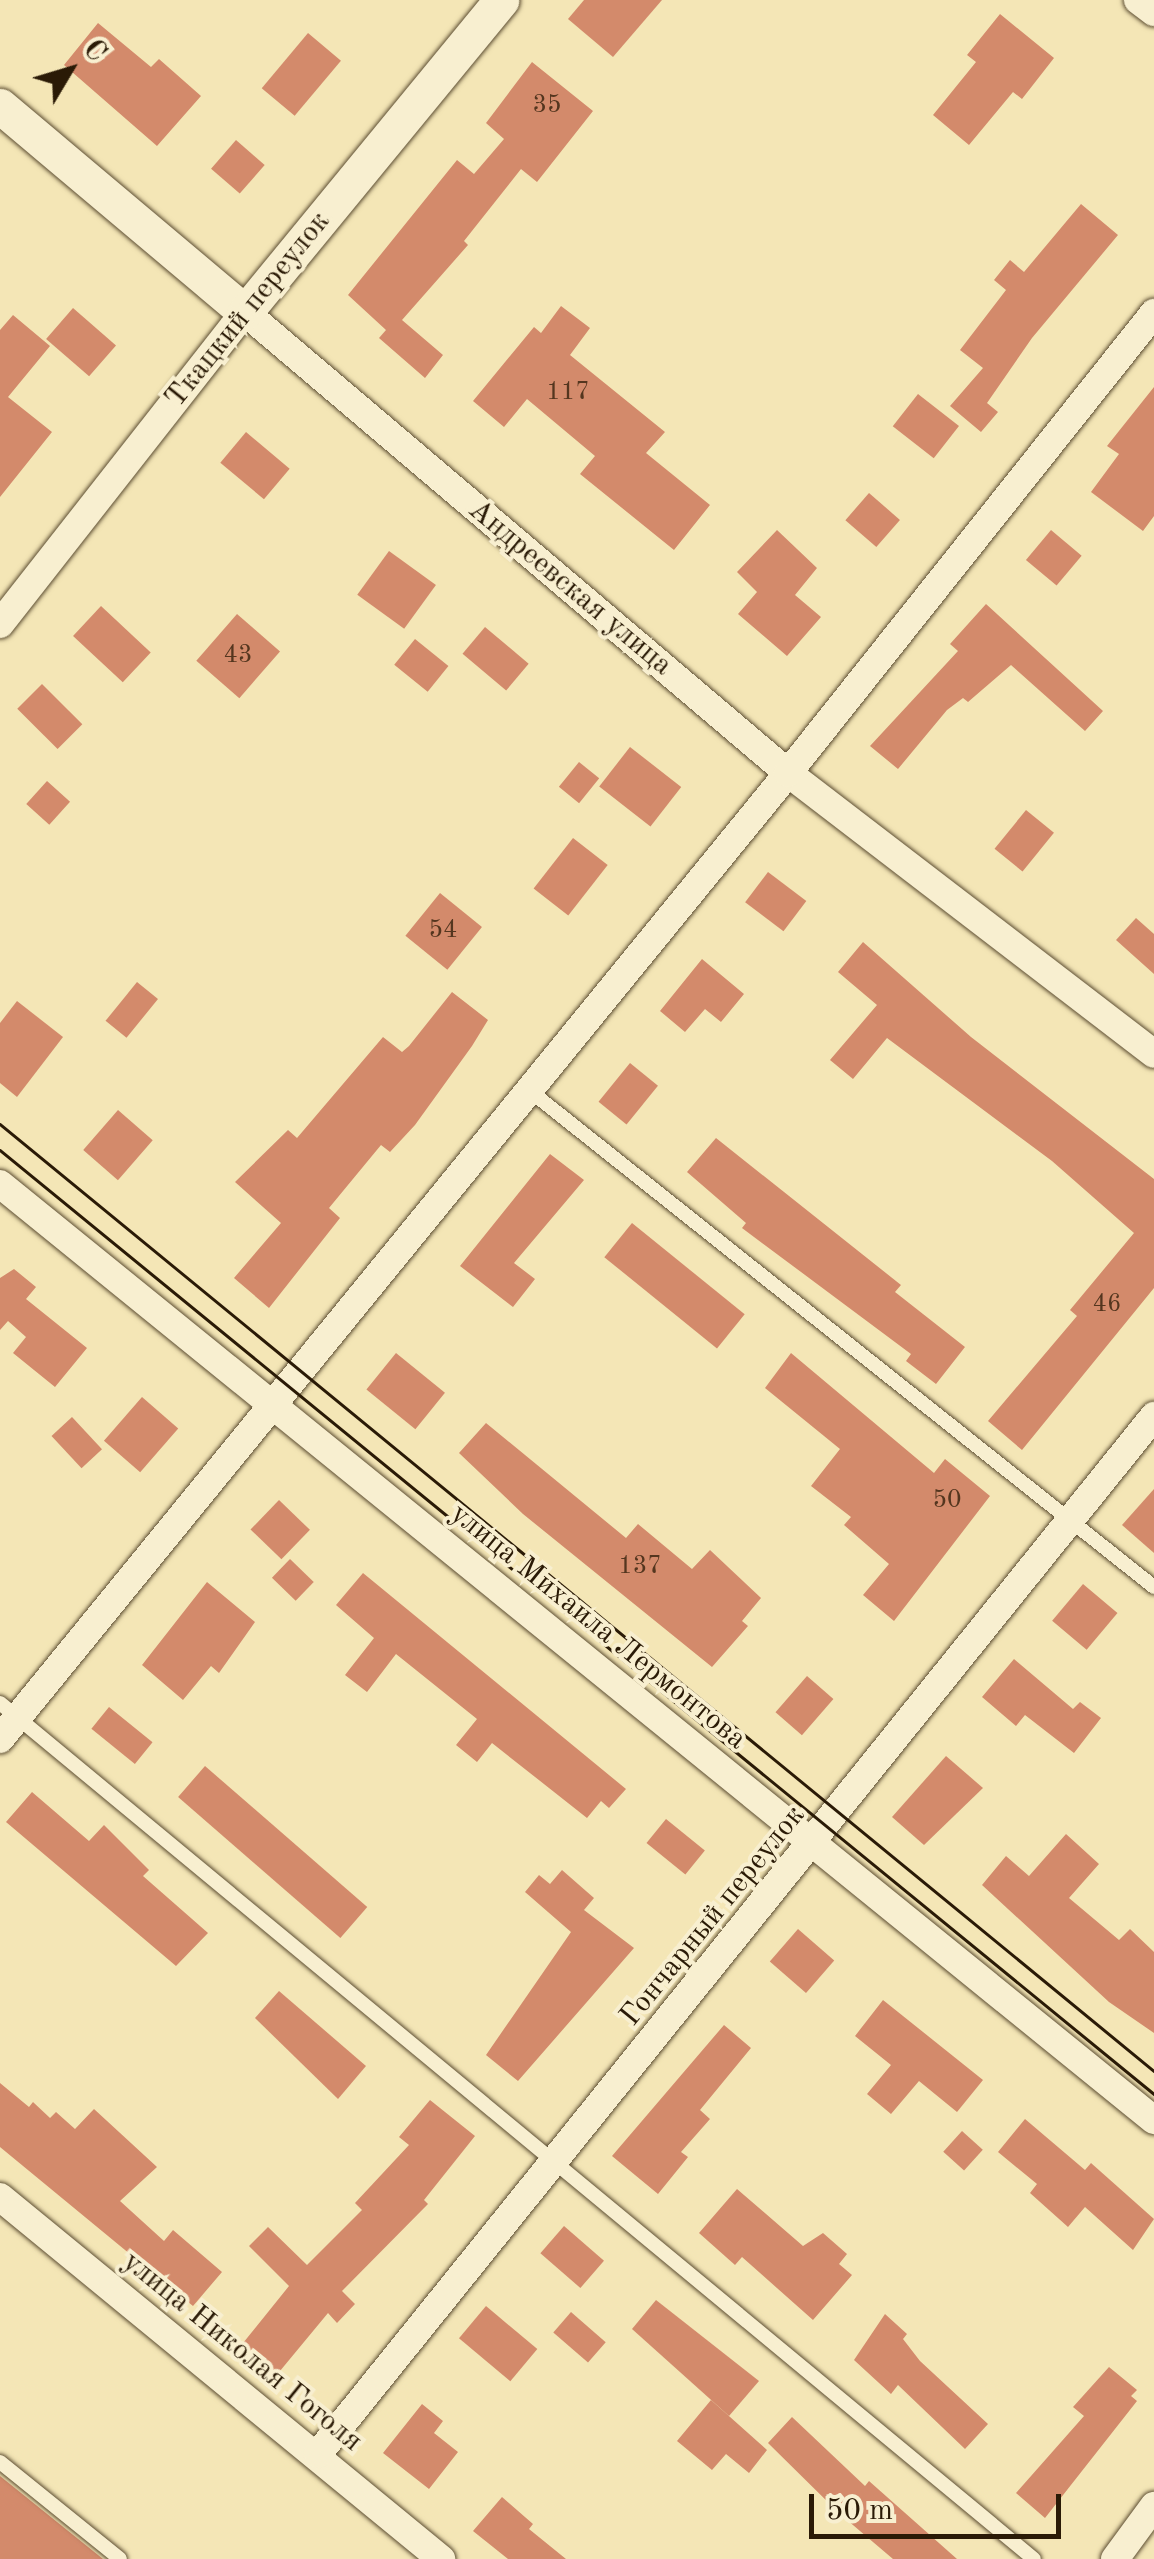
<!DOCTYPE html>
<html>
<head>
<meta charset="utf-8">
<style>
  body { margin:0 }
  #map { position:relative; width:1154px; height:2559px; overflow:hidden; background:#f4e6b6; font-family:"Old Standard TT",serif }
  div>[style] { position:absolute }
  .building>* { inset:0; background:#d38a6b; transform-origin:0 0 }
  .roads { filter:drop-shadow(0 0 2px #5c4d32) drop-shadow(0 0 2px #5c4d32) }
  .service>* { height:14px; margin:-7px; padding:0 7px; transform-origin:7px; border-radius:7px; background:#f8efd0 }
  .minor>* { height:28px; margin:-14px; padding:0 14px; transform-origin:14px; border-radius:14px; background:#f8efd0 }
  .tertiary>* { height:35px; margin:-17.5px; padding:0 17.5px; transform-origin:17.5px; border-radius:17.5px; background:#f8efd0 }
  .tram>* { height:2.5px; margin:-1.25px; padding:0 1.25px; transform-origin:1.25px; border-radius:1.25px; background:#2a1a06 }
  span { translate:-50% -50%; white-space:nowrap; text-align:center; line-height:1.15; -webkit-text-stroke:8px #f8efd0; paint-order:stroke }
  .number-label { font-size:25px; color:#54361f }
  .number-label span { -webkit-text-stroke-width:0 }
  .street-label { font-size:30px; color:#2a1a06 }
  .north { position:absolute; left:20px; top:20px; width:100px; height:100px; -webkit-text-stroke:8px #f8efd0; paint-order:stroke; rotate:52deg; font-size:28px; font-weight:700; line-height:40px; text-align:center; color:#2a1a06 }
  .north::after { content:''; display:block; margin:auto; width:35px; height:45px; background:#2a1a06; clip-path:polygon(50% 0,100% 100%,50% 72%,0 100%) }
  .scale { position:absolute; left:809px; top:2494px; width:252px; height:45px; box-sizing:border-box; border:5px solid #2a1a06; border-top:0; padding-left:12px; font-size:30px; line-height:35px; white-space:nowrap; color:#2a1a06; -webkit-text-stroke:8px #f8efd0; paint-order:stroke }
</style>
</head>
<body>
<div id="map">
  <div class="building">
    <div style="clip-path:polygon(584px 0,662px 0,613px 57px,568px 19px)"></div>
    <div style="clip-path:polygon(1000px 14px,1054px 58px,1022px 99px,1013px 92px,969px 145px,933px 115px,976px 62px,967px 55px)"></div>
    <div style="clip-path:polygon(98px 23px,151px 67px,159px 59px,201px 96px,157px 146px,64px 65px)"></div>
    <div style="left:308px;top:33px;width:43px;height:72px;rotate:40deg"></div>
    <div style="clip-path:polygon(532px 62px,593px 111px,537px 182px,521px 169px,464px 241px,468px 245px,402px 320px,443px 355px,425px 378px,379px 338px,386px 330px,348px 295px,457px 160px,474px 174px,504px 139px,486px 123px)"></div>
    <div style="left:236px;top:140px;width:38px;height:38px;rotate:41deg"></div>
    <div style="clip-path:polygon(1081px 204px,1118px 235px,1032px 338px,987px 403px,998px 412px,981px 432px,950px 406px,983px 368px,960px 350px,1006px 290px,994px 280px,1010px 260px,1024px 272px)"></div>
    <div style="clip-path:polygon(561px 306px,590px 328px,570px 355px,665px 432px,646px 453px,710px 505px,674px 550px,580px 474px,595px 456px,527px 399px,504px 427px,473px 401px,534px 327px,541px 333px)"></div>
    <div style="left:73px;top:308px;width:57px;height:41px;rotate:41deg"></div>
    <div style="clip-path:polygon(13px 315px,50px 346px,8px 397px,52px 432px,0 497px,0 330px)"></div>
    <div style="clip-path:polygon(1154px 387px,1154px 516px,1143px 531px,1091px 492px,1119px 454px,1107px 446px)"></div>
    <div style="left:918px;top:394px;width:52px;height:41px;rotate:38deg"></div>
    <div style="left:246px;top:432px;width:57px;height:40px;rotate:40deg"></div>
    <div style="left:869px;top:493px;width:41px;height:36px;rotate:41deg"></div>
    <div style="clip-path:polygon(777px 530px,817px 568px,795px 595px,821px 617px,787px 656px,738px 614px,757px 592px,737px 572px)"></div>
    <div style="left:1051px;top:530px;width:40px;height:39px;rotate:40deg"></div>
    <div style="left:389px;top:551px;width:58px;height:54px;rotate:36deg"></div>
    <div style="clip-path:polygon(986px 604px,1103px 711px,1085px 731px,1011px 665px,968px 702px,963px 698px,947px 710px,898px 769px,870px 746px,958px 651px,950px 644px)"></div>
    <div style="left:101px;top:606px;width:68px;height:41px;rotate:43deg"></div>
    <div style="left:237px;top:614px;width:57px;height:62px;rotate:41deg"></div>
    <div style="left:485px;top:627px;width:57px;height:35px;rotate:40deg"></div>
    <div style="left:415px;top:639px;width:43px;height:33px;rotate:39deg"></div>
    <div style="left:42px;top:684px;width:57px;height:35px;rotate:45deg"></div>
    <div style="left:630px;top:747px;width:65px;height:50px;rotate:38deg"></div>
    <div style="left:579px;top:762px;width:26px;height:32px;rotate:39deg"></div>
    <div style="left:47px;top:781px;width:31px;height:31px;rotate:42deg"></div>
    <div style="left:1026px;top:810px;width:36px;height:50px;rotate:39deg"></div>
    <div style="left:573px;top:838px;width:44px;height:64px;rotate:38deg"></div>
    <div style="left:768px;top:872px;width:48px;height:38px;rotate:37deg"></div>
    <div style="left:440px;top:893px;width:54px;height:55px;rotate:39deg"></div>
    <div style="clip-path:polygon(1136px 918px,1154px 934px,1154px 974px,1116px 940px)"></div>
    <div style="clip-path:polygon(863px 942px,971px 1037px,1154px 1179px,1154px 1288px,1022px 1450px,988px 1421px,1077px 1316px,1070px 1310px,1134px 1233px,1052px 1161px,887px 1038px,853px 1079px,830px 1060px,877px 1005px,838px 972px)"></div>
    <div style="clip-path:polygon(702px 959px,744px 994px,721px 1022px,705px 1009px,685px 1032px,660px 1011px)"></div>
    <div style="left:137px;top:982px;width:27px;height:50px;rotate:39deg"></div>
    <div style="clip-path:polygon(452px 992px,488px 1020px,472px 1046px,415px 1125px,390px 1152px,381px 1145px,329px 1208px,340px 1218px,269px 1308px,234px 1278px,281px 1223px,235px 1182px,288px 1130px,297px 1138px,383px 1037px,402px 1052px,409px 1046px)"></div>
    <div style="clip-path:polygon(17px 1001px,63px 1037px,17px 1097px,0 1083px,0 1023px)"></div>
    <div style="left:630px;top:1063px;width:36px;height:50px;rotate:39deg"></div>
    <div style="left:118px;top:1110px;width:46px;height:53px;rotate:41deg"></div>
    <div style="clip-path:polygon(716px 1138px,901px 1285px,895px 1292px,965px 1347px,936px 1384px,906px 1361px,911px 1354px,742px 1228px,746px 1223px,687px 1172px)"></div>
    <div style="clip-path:polygon(550px 1154px,584px 1180px,514px 1263px,535px 1279px,513px 1307px,460px 1266px)"></div>
    <div style="left:632px;top:1223px;width:145px;height:44px;rotate:39deg"></div>
    <div style="clip-path:polygon(14px 1269px,36px 1287px,26px 1299px,87px 1348px,55px 1387px,13px 1353px,26px 1337px,8px 1321px,0 1330px,0 1278px)"></div>
    <div style="left:396px;top:1353px;width:63px;height:47px;rotate:39deg"></div>
    <div style="clip-path:polygon(791px 1353px,934px 1473px,945px 1459px,990px 1496px,894px 1621px,863px 1595px,889px 1564px,844px 1525px,851px 1517px,811px 1486px,840px 1449px,765px 1388px)"></div>
    <div style="left:142px;top:1397px;width:48px;height:58px;rotate:41deg"></div>
    <div style="left:72px;top:1417px;width:44px;height:28px;rotate:47deg"></div>
    <div style="clip-path:polygon(486px 1423px,626px 1538px,638px 1524px,692px 1569px,710px 1550px,761px 1598px,742px 1621px,748px 1626px,712px 1667px,523px 1514px,459px 1453px)"></div>
    <div style="clip-path:polygon(1154px 1489px,1154px 1553px,1122px 1525px)"></div>
    <div style="left:279px;top:1500px;width:43px;height:41px;rotate:44deg"></div>
    <div style="left:290px;top:1559px;width:33px;height:26px;rotate:44deg"></div>
    <div style="clip-path:polygon(363px 1573px,626px 1789px,609px 1808px,601px 1801px,587px 1818px,492px 1743px,477px 1762px,456px 1745px,477px 1719px,396px 1654px,367px 1692px,345px 1675px,374px 1638px,336px 1605px)"></div>
    <div style="clip-path:polygon(207px 1582px,255px 1622px,219px 1673px,211px 1666px,183px 1700px,142px 1665px)"></div>
    <div style="left:1083px;top:1584px;width:45px;height:48px;rotate:40deg"></div>
    <div style="clip-path:polygon(1014px 1659px,1073px 1709px,1080px 1702px,1101px 1718px,1074px 1753px,1025px 1715px,1016px 1726px,982px 1697px)"></div>
    <div style="left:807px;top:1676px;width:35px;height:48px;rotate:41deg"></div>
    <div style="left:109px;top:1707px;width:56px;height:28px;rotate:39deg"></div>
    <div style="clip-path:polygon(946px 1756px,983px 1788px,924px 1845px,892px 1817px)"></div>
    <div style="left:205px;top:1766px;width:215px;height:41px;rotate:41deg"></div>
    <div style="clip-path:polygon(32px 1792px,89px 1841px,104px 1825px,149px 1870px,143px 1876px,208px 1933px,176px 1966px,6px 1822px)"></div>
    <div style="left:666px;top:1819px;width:50px;height:31px;rotate:39deg"></div>
    <div style="clip-path:polygon(1066px 1834px,1099px 1864px,1069px 1898px,1119px 1940px,1130px 1929px,1154px 1952px,1154px 2033px,1109px 2002px,982px 1885px,1006px 1856px,1029px 1876px)"></div>
    <div style="clip-path:polygon(562px 1870px,594px 1898px,584px 1910px,634px 1948px,518px 2081px,486px 2055px,571px 1932px,525px 1892px,539px 1875px,550px 1884px)"></div>
    <div style="left:798px;top:1929px;width:48px;height:43px;rotate:41deg"></div>
    <div style="clip-path:polygon(279px 1991px,366px 2066px,338px 2099px,255px 2018px)"></div>
    <div style="clip-path:polygon(883px 2000px,983px 2080px,957px 2112px,919px 2081px,891px 2114px,867px 2094px,891px 2065px,855px 2036px)"></div>
    <div style="clip-path:polygon(724px 2025px,751px 2048px,700px 2110px,710px 2119px,681px 2152px,688px 2157px,658px 2194px,612px 2156px)"></div>
    <div style="clip-path:polygon(0 2083px,29px 2107px,33px 2102px,50px 2118px,56px 2112px,75px 2129px,94px 2109px,157px 2167px,120px 2201px,164px 2241px,173px 2230px,222px 2272px,193px 2306px,0 2147px)"></div>
    <div style="clip-path:polygon(430px 2100px,475px 2136px,424px 2200px,428px 2204px,342px 2291px,355px 2304px,337px 2323px,328px 2313px,275px 2377px,239px 2348px,289px 2286px,249px 2246px,268px 2227px,307px 2265px,362px 2210px,355px 2203px,409px 2145px,399px 2137px)"></div>
    <div style="clip-path:polygon(1025px 2119px,1085px 2170px,1091px 2163px,1154px 2219px,1133px 2250px,1085px 2207px,1068px 2227px,1030px 2193px,1037px 2184px,998px 2152px)"></div>
    <div style="left:962px;top:2131px;width:28px;height:28px;rotate:42deg"></div>
    <div style="clip-path:polygon(737px 2189px,803px 2246px,823px 2233px,847px 2254px,839px 2264px,852px 2275px,813px 2320px,742px 2257px,735px 2265px,699px 2233px)"></div>
    <div style="left:564px;top:2226px;width:53px;height:36px;rotate:41deg"></div>
    <div style="clip-path:polygon(656px 2300px,759px 2381px,729px 2416px,632px 2329px)"></div>
    <div style="left:486px;top:2306px;width:67px;height:42px;rotate:40deg"></div>
    <div style="left:571px;top:2312px;width:46px;height:27px;rotate:41deg"></div>
    <div style="clip-path:polygon(885px 2314px,907px 2334px,903px 2339px,920px 2361px,988px 2424px,965px 2449px,898px 2385px,891px 2394px,854px 2360px)"></div>
    <div style="clip-path:polygon(1109px 2367px,1137px 2390px,1131px 2396px,1137px 2401px,1045px 2518px,1016px 2493px,1084px 2416px,1073px 2407px)"></div>
    <div style="clip-path:polygon(711px 2400px,767px 2450px,749px 2473px,726px 2454px,712px 2470px,677px 2441px)"></div>
    <div style="clip-path:polygon(422px 2404px,443px 2421px,434px 2433px,458px 2452px,429px 2489px,383px 2453px)"></div>
    <div style="clip-path:polygon(792px 2417px,865px 2486px,869px 2481px,957px 2559px,893px 2559px,840px 2514px,768px 2443px)"></div>
    <div style="clip-path:polygon(0 2476px,103px 2559px,0 2559px)"></div>
    <div style="clip-path:polygon(502px 2497px,533px 2524px,529px 2529px,566px 2559px,508px 2559px,473px 2531px)"></div>
  </div>
  <div class="roads">
    <div class="service">
      <div style="left:530px;top:1091px;width:797px;rotate:38.48deg"></div>
      <div style="left:0;top:1703px;width:1342px;rotate:39.62deg"></div>
      <div style="left:0;top:2462px;width:154px;rotate:38.9deg"></div>
    </div>
    <div class="minor">
      <div style="left:1138px;top:0;width:20px;rotate:37deg"></div>
      <div style="left:0;top:624px;width:397px;rotate:-51.9deg"></div>
      <div style="left:245px;top:312px;width:712px;rotate:40.33deg"></div>
      <div style="left:788px;top:773px;width:461px;rotate:37.5deg"></div>
      <div style="left:0;top:1184px;width:1486px;rotate:39.05deg"></div>
      <div style="left:0;top:1739px;width:1247px;rotate:-50.79deg"></div>
      <div style="left:788px;top:773px;width:588px;rotate:-51.49deg"></div>
      <div style="left:0;top:2197px;width:571px;rotate:39.38deg"></div>
      <div style="left:318px;top:2454px;width:1333px;rotate:-51.15deg"></div>
      <div style="left:1115px;top:2559px;width:66px;rotate:-53.7deg"></div>
    </div>
    <div class="tertiary">
      <div style="left:0;top:106px;width:320px;rotate:40.1deg"></div>
      <div style="left:245px;top:312px;width:404px;rotate:-50.6deg"></div>
    </div>
  </div>
  <div class="tram">
    <div style="left:0;top:1124px;width:1493px;rotate:39.37deg"></div>
    <div style="left:0;top:1150px;width:1491px;rotate:39.28deg"></div>
  </div>
  <div class="number-label">
    <span style="left:547px;top:106px">35</span>
    <span style="left:568px;top:393px">117</span>
    <span style="left:238px;top:656px">43</span>
    <span style="left:443px;top:931px">54</span>
    <span style="left:1107px;top:1305px">46</span>
    <span style="left:947px;top:1501px">50</span>
    <span style="left:640px;top:1567px">137</span>
  </div>
  <div class="street-label">
    <span style="left:248px;top:310px;rotate:-51deg">Ткацкий переулок</span>
    <span style="left:570px;top:588px;rotate:40deg">Андреевская улица</span>
    <span style="left:598px;top:1627px;rotate:39deg">улица Михаила Лермонтова</span>
    <span style="left:713px;top:1916px;rotate:-51deg">Гончарный переулок</span>
    <span style="left:242px;top:2352px;rotate:39deg">улица Николая Гоголя</span>
  </div>
  <div class="north">С</div>
  <div class="scale">50 m</div>
</div>
</body>
</html>
